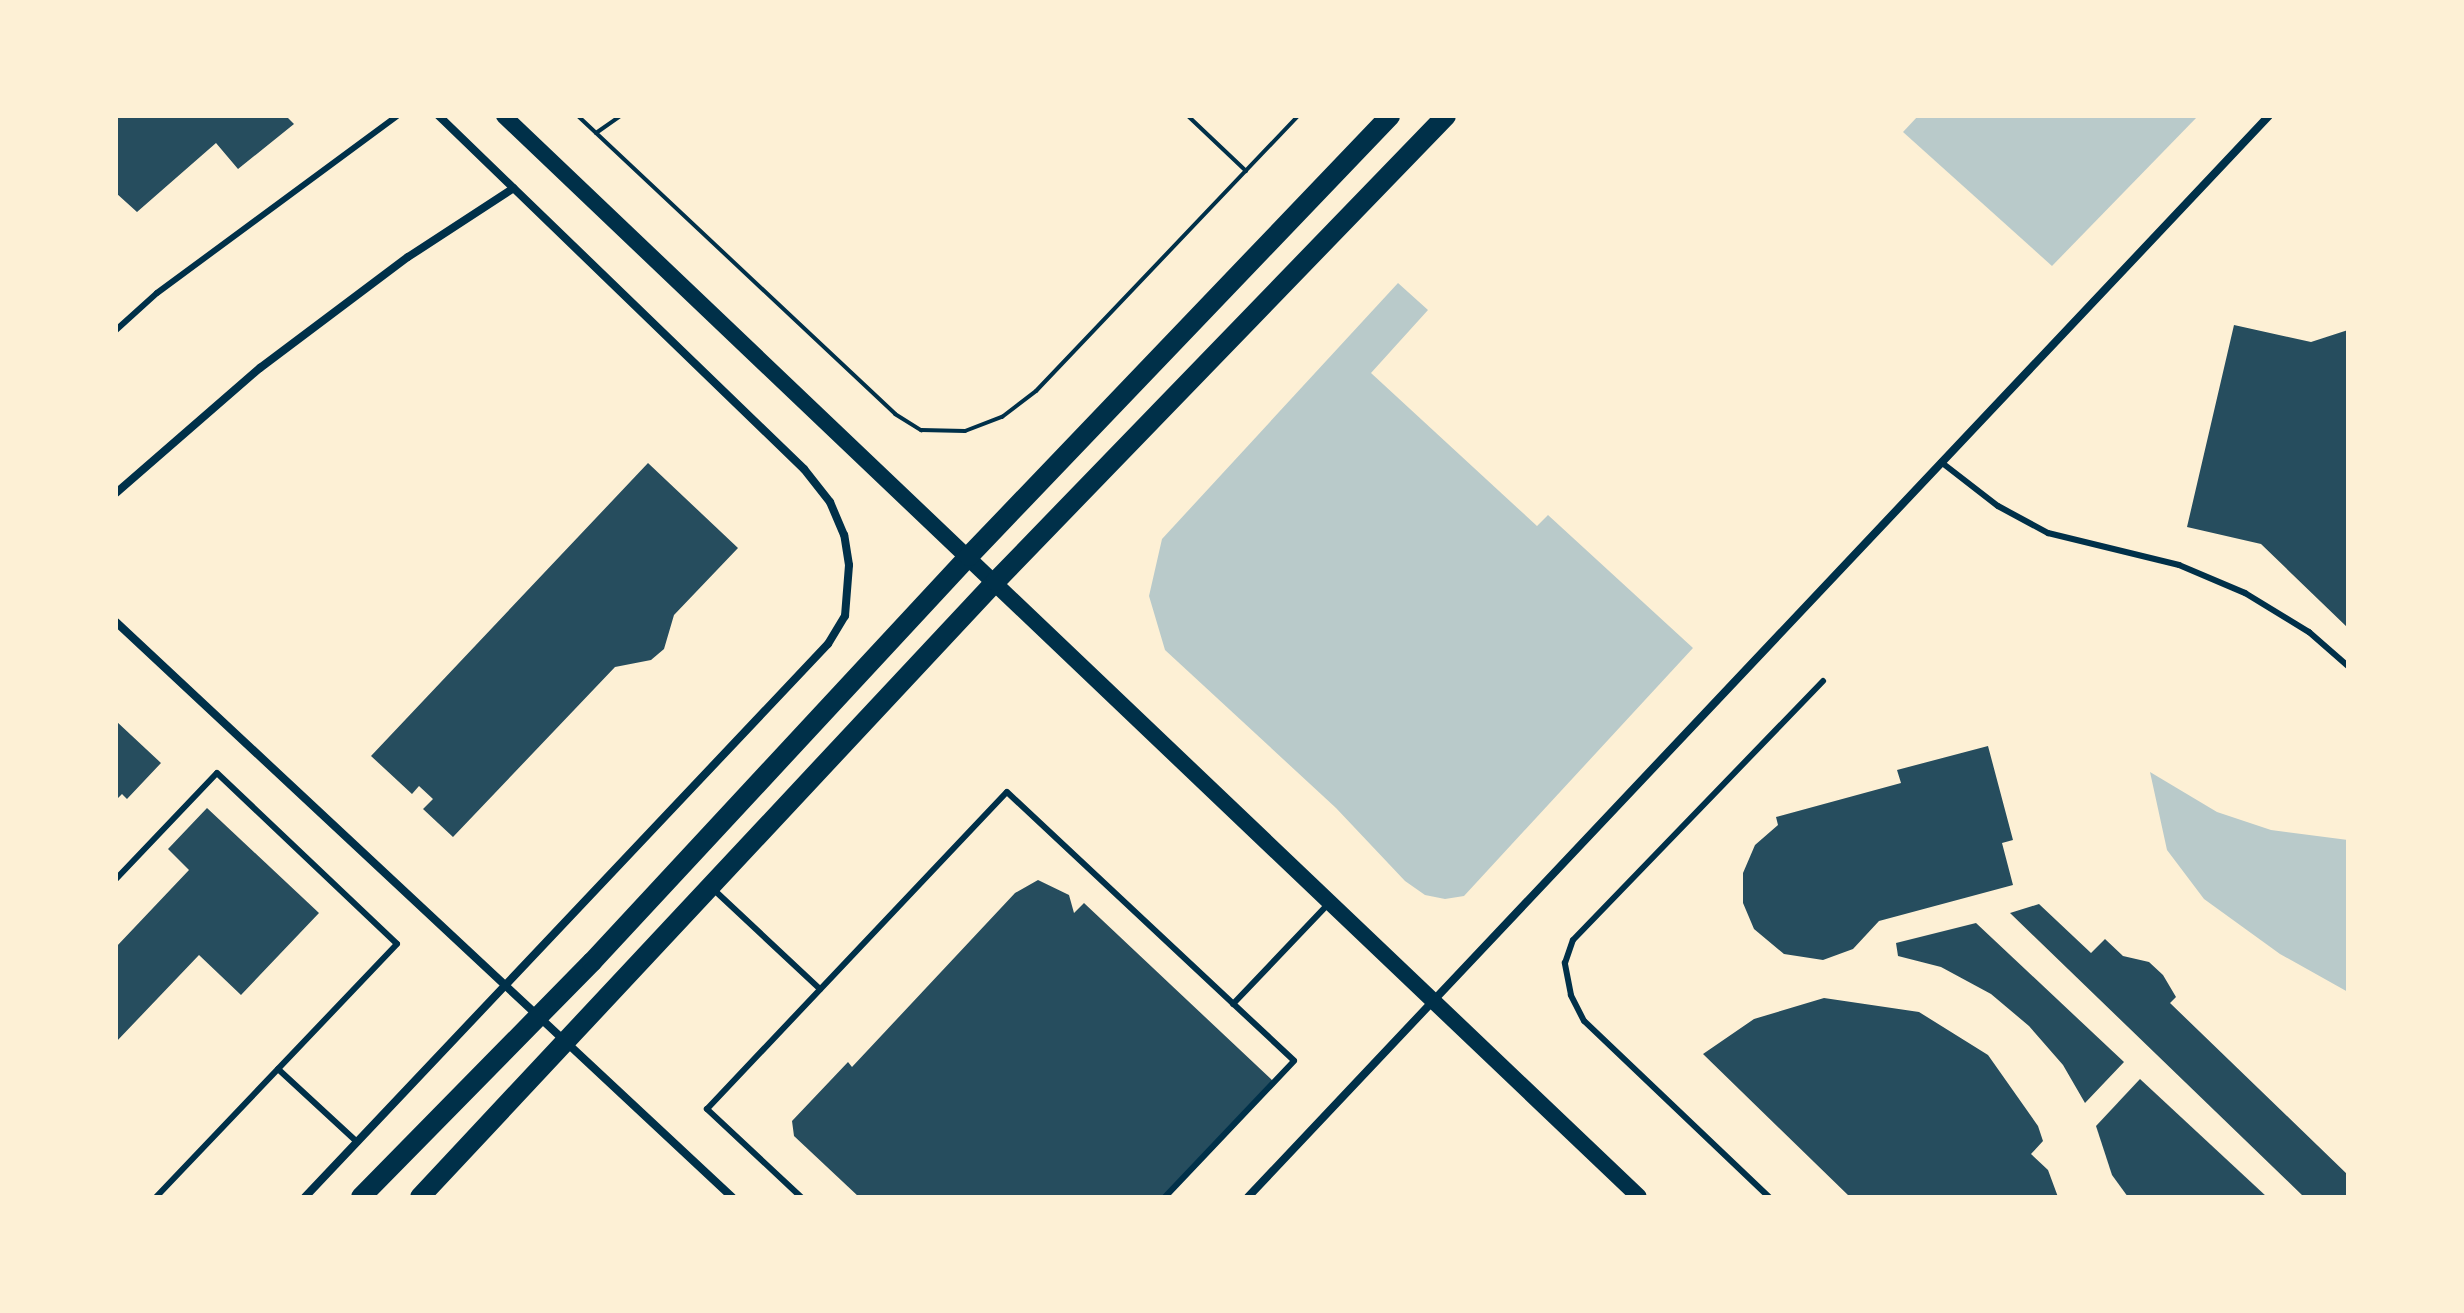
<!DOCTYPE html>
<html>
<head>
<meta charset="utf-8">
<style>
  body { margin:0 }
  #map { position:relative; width:2464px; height:1313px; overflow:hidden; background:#fdf0d5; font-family:"Asap Condensed",sans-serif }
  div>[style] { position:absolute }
  .green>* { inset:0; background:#b9caca }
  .building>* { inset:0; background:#264d5e }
  .path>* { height:4px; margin:-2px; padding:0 2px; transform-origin:2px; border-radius:2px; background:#003049 }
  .service>* { height:6px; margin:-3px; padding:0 3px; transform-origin:3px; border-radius:3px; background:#003049 }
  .minor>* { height:8px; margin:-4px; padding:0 4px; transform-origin:4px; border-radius:4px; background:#003049 }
  .secondary>* { height:16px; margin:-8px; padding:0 8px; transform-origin:8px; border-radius:8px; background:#003049 }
  .primary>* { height:20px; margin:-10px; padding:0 10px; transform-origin:10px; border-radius:10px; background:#003049 }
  span { translate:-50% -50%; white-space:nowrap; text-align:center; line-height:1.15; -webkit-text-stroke:6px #fdf0d5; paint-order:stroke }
  .frame { position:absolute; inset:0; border:118px solid #fdf0d5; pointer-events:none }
</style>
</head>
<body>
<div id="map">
  <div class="green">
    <div style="clip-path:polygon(1918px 116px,2198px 116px,2052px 266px,1903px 132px)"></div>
    <div style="clip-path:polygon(1398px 283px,1428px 310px,1371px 373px,1537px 526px,1548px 515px,1693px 648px,1464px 896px,1445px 899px,1425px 895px,1405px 881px,1336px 808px,1165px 650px,1149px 596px,1162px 539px)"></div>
    <div style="clip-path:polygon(2150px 772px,2217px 812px,2271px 830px,2348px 840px,2348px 992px,2280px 954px,2204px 899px,2167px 850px)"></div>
  </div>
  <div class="building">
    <div style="clip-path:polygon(116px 116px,286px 116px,294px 124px,238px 169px,216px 143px,137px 212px,116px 193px)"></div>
    <div style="clip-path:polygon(2234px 325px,2311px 342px,2348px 330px,2348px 628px,2261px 544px,2187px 527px)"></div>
    <div style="clip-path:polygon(648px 463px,738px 548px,674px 615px,664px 649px,651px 660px,615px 667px,453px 837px,423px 809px,433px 799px,419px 786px,412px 794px,371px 756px)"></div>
    <div style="clip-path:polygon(116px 721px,161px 763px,127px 799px,122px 794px,116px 800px)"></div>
    <div style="clip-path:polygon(1988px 746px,2013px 840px,2002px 843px,2013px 885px,1879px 921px,1853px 949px,1823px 960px,1784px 954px,1754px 929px,1743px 903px,1743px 873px,1755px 845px,1778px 825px,1776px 817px,1901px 783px,1897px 770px)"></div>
    <div style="clip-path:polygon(207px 808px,319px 913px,241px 995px,199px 955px,116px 1042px,116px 947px,189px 870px,168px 849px)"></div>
    <div style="clip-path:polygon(1038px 880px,1069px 895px,1074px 913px,1084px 903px,1273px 1081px,1163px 1197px,859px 1197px,794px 1136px,792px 1121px,848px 1062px,852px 1067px,1015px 893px)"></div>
    <div style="clip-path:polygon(2039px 904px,2091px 953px,2105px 939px,2123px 956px,2149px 962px,2163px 975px,2176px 997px,2170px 1003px,2348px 1175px,2348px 1197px,2304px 1197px,2010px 913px)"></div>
    <div style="clip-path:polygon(1976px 923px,2124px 1062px,2085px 1103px,2063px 1065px,2029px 1026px,1991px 994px,1941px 967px,1898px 956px,1896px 943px)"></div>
    <div style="clip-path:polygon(1824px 998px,1919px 1012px,1988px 1055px,2038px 1126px,2043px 1141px,2031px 1154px,2048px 1170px,2058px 1197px,1850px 1197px,1703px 1054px,1754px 1019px)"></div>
    <div style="clip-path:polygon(2140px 1079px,2267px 1197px,2128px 1197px,2112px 1175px,2096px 1126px)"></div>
  </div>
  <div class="path">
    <div style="left:578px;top:116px;width:435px;rotate:43.2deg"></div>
    <div style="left:895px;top:414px;width:31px;rotate:32deg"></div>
    <div style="left:921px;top:430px;width:44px;rotate:1.3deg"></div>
    <div style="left:965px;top:431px;width:40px;rotate:-21deg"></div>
    <div style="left:1002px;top:417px;width:43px;rotate:-37.4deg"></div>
    <div style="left:1036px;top:391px;width:380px;rotate:-46.4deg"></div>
    <div style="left:1188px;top:116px;width:80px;rotate:43.5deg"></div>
    <div style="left:596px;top:133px;width:29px;rotate:-35deg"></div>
  </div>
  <div class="service">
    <div style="left:116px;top:330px;width:55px;rotate:-42.1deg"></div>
    <div style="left:157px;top:293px;width:298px;rotate:-36.4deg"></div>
    <div style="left:1941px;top:462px;width:72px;rotate:37.7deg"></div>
    <div style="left:1998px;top:506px;width:57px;rotate:28.4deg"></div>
    <div style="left:2048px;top:533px;width:135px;rotate:13.7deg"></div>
    <div style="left:2179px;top:565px;width:72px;rotate:23deg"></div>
    <div style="left:2245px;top:593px;width:75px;rotate:31.4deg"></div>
    <div style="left:2309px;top:632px;width:52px;rotate:41.1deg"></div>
    <div style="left:116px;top:879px;width:146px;rotate:-46.4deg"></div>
    <div style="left:217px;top:773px;width:248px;rotate:43.5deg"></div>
    <div style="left:397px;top:944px;width:349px;rotate:133.6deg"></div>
    <div style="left:712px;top:888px;width:148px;rotate:43.1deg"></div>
    <div style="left:1233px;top:1004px;width:141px;rotate:-46.4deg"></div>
    <div style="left:278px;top:1069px;width:108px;rotate:42.7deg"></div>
    <div style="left:801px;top:1197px;width:129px;rotate:-136.9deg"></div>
    <div style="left:707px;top:1109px;width:436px;rotate:-46.6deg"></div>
    <div style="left:1007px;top:792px;width:393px;rotate:43.1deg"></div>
    <div style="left:1294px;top:1061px;width:187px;rotate:133.5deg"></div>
    <div style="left:1769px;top:1197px;width:255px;rotate:-136.4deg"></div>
    <div style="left:1584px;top:1021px;width:29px;rotate:-117deg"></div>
    <div style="left:1571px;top:995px;width:33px;rotate:-101deg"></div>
    <div style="left:1565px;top:963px;width:24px;rotate:-71deg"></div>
    <div style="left:1573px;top:940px;width:360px;rotate:-46deg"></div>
  </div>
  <div class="minor">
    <div style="left:116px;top:493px;width:191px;rotate:-41deg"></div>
    <div style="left:260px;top:368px;width:185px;rotate:-36.9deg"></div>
    <div style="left:408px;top:257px;width:126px;rotate:-33.1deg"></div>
    <div style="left:116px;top:622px;width:843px;rotate:43.03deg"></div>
    <div style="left:305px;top:1197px;width:761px;rotate:-46.6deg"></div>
    <div style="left:828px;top:644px;width:33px;rotate:-59deg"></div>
    <div style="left:845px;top:616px;width:51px;rotate:-85.5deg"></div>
    <div style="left:849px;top:565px;width:30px;rotate:-99deg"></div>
    <div style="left:844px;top:535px;width:36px;rotate:-113deg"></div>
    <div style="left:830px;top:502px;width:42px;rotate:-128.2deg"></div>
    <div style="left:804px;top:469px;width:508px;rotate:-135.96deg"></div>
    <div style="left:1248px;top:1197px;width:1487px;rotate:-46.64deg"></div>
  </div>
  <div class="secondary">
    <div style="left:504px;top:116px;width:1567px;rotate:43.6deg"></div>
  </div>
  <div class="primary">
    <div style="left:361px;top:1197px;width:330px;rotate:-45.5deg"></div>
    <div style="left:592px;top:962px;width:554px;rotate:-47.12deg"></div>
    <div style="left:969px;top:556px;width:609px;rotate:-46.26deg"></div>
    <div style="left:420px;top:1197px;width:843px;rotate:-46.92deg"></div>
    <div style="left:996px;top:581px;width:647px;rotate:-45.94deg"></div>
  </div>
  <div class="frame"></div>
</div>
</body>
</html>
